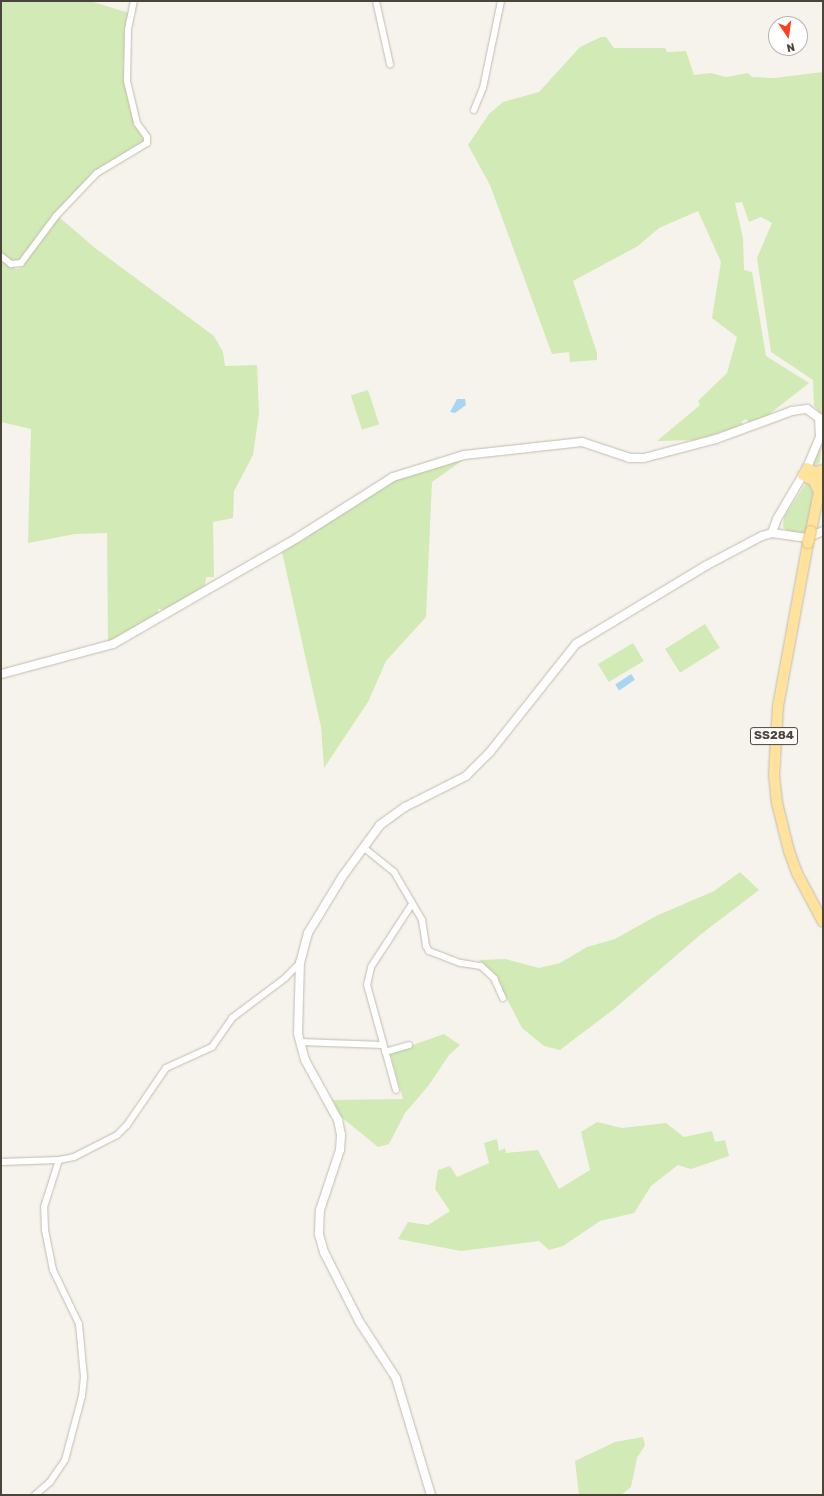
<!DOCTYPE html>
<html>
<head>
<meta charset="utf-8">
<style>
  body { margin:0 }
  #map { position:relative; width:824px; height:1496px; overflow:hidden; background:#f6f3ec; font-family:Rubik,sans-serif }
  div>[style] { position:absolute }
  .green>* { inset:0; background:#d2eab5; transform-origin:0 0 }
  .water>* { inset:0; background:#a9d4f2; transform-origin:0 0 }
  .roads { filter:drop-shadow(0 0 1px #c2bbae) drop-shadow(0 0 1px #c2bbae) }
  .minor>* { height:6px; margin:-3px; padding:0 3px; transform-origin:3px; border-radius:3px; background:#fff }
  .tertiary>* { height:8px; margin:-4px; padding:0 4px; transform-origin:4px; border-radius:4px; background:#fff }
  .primary>* { height:10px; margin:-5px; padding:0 5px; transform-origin:5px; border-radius:5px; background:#ffe39c }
  .bridges { filter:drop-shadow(0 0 1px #e6c16a) drop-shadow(0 0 1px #e6c16a) }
  .primary-bridge>* { height:10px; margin:-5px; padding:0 5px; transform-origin:5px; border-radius:5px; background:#ffe39c }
  span { translate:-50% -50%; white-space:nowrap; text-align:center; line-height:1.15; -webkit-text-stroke:3px #fff; paint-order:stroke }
  .shield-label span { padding:1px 3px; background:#fff; border:1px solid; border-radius:3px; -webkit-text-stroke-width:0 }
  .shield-label { font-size:12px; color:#4b4439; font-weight:700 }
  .frame { position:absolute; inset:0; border:2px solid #4b4439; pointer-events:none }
  .north { position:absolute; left:768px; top:16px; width:40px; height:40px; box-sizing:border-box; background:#fff; border:1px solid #b7b4b0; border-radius:50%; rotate:167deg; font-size:11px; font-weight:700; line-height:16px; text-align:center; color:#4b4439 }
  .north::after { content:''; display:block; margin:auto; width:14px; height:18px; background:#fc3f1d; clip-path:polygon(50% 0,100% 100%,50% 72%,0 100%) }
</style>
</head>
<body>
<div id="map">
  <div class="green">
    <div style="clip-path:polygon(1px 1px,90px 1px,129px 13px,123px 66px,125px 81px,135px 123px,145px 141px,96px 171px,20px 261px,13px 263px,1px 254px)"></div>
    <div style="clip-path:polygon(601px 37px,606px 37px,614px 48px,665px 48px,667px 52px,686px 51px,694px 75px,711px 73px,726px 77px,748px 73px,752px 77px,774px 78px,823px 72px,823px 416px,814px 406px,813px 380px,771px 352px,757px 258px,772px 223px,761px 217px,749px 222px,742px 202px,735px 203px,743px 238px,744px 270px,752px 272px,766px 356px,809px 383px,762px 420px,750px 424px,746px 419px,741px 422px,744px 425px,696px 440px,657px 441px,700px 405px,698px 401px,727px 373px,737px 337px,712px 318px,721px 262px,698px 211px,659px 228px,638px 246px,573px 281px,597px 353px,597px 360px,570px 362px,569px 352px,552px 354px,490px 185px,468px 145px,489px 114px,503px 102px,539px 92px,580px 47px)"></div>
    <div style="clip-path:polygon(59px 217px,95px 248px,214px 336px,223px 352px,225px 366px,257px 365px,259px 413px,253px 455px,234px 491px,233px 518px,213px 522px,214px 577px,206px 577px,205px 586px,164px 610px,158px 609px,158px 614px,108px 643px,107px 533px,75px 534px,28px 543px,31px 429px,1px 422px,1px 259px,16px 269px,21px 268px)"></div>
    <div style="left:368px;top:390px;width:36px;height:18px;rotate:72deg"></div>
    <div style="clip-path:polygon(823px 434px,820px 462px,815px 466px,813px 462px)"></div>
    <div style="clip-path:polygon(463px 460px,432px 482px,426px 617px,386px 661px,368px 702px,324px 768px,321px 727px,282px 552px,398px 479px)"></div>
    <div style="clip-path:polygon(806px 483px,809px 484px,814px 492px,805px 534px,788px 532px,783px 527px,784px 517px)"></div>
    <div style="left:705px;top:624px;width:28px;height:47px;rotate:58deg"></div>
    <div style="left:633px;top:643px;width:21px;height:41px;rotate:59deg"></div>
    <div style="clip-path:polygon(740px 872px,759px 890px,700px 935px,614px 1009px,560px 1050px,544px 1046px,522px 1028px,493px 972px,479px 960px,505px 959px,539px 968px,560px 963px,587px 947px,615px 939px,656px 916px,714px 891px)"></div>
    <div style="clip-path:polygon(444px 1034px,460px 1045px,449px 1055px,429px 1085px,405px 1113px,389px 1144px,378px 1147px,340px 1116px,332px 1100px,403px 1099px,390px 1053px)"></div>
    <div style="clip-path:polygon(597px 1122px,622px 1128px,666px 1123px,684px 1137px,712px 1131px,715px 1142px,725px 1140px,729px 1156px,691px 1169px,678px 1165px,651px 1186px,634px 1213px,600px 1221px,563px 1246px,549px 1250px,539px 1241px,461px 1251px,398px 1239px,408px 1222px,428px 1225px,450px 1211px,435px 1189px,438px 1170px,450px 1166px,457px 1177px,489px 1163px,484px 1143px,497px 1139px,499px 1151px,505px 1148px,506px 1153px,538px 1150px,559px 1189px,590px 1170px,581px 1132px)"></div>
    <div style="clip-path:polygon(643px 1437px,645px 1445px,637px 1458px,631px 1487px,621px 1495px,579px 1495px,575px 1461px,615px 1442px)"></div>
  </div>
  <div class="water">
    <div style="clip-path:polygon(457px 399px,465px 399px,466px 405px,455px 413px,450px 412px)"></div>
    <div style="left:631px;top:674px;width:7px;height:19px;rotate:56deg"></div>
  </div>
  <div class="roads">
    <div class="minor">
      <div style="left:376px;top:1px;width:65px;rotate:77.5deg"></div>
      <div style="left:474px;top:110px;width:24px;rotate:-68deg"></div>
      <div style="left:483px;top:88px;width:89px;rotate:-78.3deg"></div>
      <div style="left:1px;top:256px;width:13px;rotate:39deg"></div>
      <div style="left:11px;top:264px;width:10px;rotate:-6deg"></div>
      <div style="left:21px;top:263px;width:59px;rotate:-53.3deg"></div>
      <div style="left:56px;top:216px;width:59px;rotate:-46.4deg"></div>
      <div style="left:97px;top:173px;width:58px;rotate:-31deg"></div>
      <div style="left:147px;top:143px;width:6px;rotate:-90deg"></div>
      <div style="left:147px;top:137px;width:17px;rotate:-126deg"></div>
      <div style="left:137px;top:123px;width:43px;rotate:-103.4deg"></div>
      <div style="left:127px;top:81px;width:52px;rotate:-88.9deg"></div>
      <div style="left:128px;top:29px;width:29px;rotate:-78deg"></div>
      <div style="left:363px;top:847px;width:40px;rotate:39deg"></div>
      <div style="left:394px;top:872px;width:56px;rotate:59.7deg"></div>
      <div style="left:422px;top:920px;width:26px;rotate:81deg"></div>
      <div style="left:426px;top:946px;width:6px;rotate:59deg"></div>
      <div style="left:429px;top:951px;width:34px;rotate:21deg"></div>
      <div style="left:461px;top:963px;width:20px;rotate:9deg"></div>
      <div style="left:481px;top:966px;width:18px;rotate:43deg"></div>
      <div style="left:494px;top:978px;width:22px;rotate:66deg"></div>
      <div style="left:300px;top:1042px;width:83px;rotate:2.1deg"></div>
      <div style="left:385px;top:1052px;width:25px;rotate:-16deg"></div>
      <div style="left:396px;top:1090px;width:109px;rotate:-105.4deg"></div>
      <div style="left:367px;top:985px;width:18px;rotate:-77deg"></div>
      <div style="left:371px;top:967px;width:75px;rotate:-56.9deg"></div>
      <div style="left:1px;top:1162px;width:58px;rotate:-2deg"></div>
      <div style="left:59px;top:1160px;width:15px;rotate:-11deg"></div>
      <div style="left:74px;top:1157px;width:48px;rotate:-27.1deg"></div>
      <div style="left:117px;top:1135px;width:14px;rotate:-45deg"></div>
      <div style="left:127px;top:1125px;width:69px;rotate:-55.6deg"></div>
      <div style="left:166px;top:1068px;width:51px;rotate:-24.5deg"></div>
      <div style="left:212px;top:1047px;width:35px;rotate:-55deg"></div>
      <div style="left:232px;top:1018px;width:66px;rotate:-37deg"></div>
      <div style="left:285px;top:978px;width:21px;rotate:-45deg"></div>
      <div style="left:35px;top:1495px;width:20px;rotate:-41deg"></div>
      <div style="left:50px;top:1482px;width:27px;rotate:-56deg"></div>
      <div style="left:65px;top:1460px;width:66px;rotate:-75.1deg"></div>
      <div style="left:82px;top:1396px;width:19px;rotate:-84deg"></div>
      <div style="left:84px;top:1377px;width:53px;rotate:-95.4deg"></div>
      <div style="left:79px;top:1324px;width:60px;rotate:-115.7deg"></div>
      <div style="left:53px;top:1270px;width:41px;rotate:-101.3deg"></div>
      <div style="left:45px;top:1230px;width:23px;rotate:-92deg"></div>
      <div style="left:44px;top:1207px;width:49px;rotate:-72.3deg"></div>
    </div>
    <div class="tertiary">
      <div style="left:1px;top:674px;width:116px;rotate:-15deg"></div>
      <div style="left:113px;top:644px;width:212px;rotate:-29.9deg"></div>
      <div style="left:297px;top:538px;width:114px;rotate:-32.4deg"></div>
      <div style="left:393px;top:477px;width:74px;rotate:-17.2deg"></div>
      <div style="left:464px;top:455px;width:119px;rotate:-6.3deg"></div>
      <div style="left:582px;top:442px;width:51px;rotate:18.4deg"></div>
      <div style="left:630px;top:458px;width:14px"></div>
      <div style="left:644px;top:458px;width:74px;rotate:-14.8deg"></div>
      <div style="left:716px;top:439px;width:81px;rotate:-20.2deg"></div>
      <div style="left:792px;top:411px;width:15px;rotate:-8deg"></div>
      <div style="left:807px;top:409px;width:15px;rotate:37deg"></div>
      <div style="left:819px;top:418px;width:19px;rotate:87deg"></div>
      <div style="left:820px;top:437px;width:34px;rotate:113deg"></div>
      <div style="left:807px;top:468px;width:59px;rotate:120.5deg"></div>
      <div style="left:777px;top:519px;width:15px;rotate:110deg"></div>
      <div style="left:431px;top:1495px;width:122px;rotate:-106.7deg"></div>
      <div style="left:396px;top:1378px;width:68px;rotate:-123deg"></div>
      <div style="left:359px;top:1321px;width:77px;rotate:-116.9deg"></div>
      <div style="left:324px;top:1252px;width:19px;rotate:-106deg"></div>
      <div style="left:319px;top:1234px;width:24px;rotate:-88deg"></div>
      <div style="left:320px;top:1210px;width:63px;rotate:-71.6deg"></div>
      <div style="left:340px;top:1150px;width:15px;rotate:-86deg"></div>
      <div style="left:341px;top:1135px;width:15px;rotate:-101deg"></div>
      <div style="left:338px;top:1120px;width:68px;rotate:-118.8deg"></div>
      <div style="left:305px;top:1060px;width:28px;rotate:-105deg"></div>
      <div style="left:298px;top:1033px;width:70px;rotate:-88.4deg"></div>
      <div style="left:300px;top:963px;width:31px;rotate:-75deg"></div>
      <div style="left:308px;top:933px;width:66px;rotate:-58.7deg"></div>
      <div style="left:342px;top:877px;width:64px;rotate:-53.8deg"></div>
      <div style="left:380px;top:825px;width:31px;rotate:-36deg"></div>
      <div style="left:405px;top:807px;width:68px;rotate:-26.9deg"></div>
      <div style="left:466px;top:776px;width:34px;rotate:-45deg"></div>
      <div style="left:490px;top:752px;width:138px;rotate:-51.5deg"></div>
      <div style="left:576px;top:644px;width:153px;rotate:-31.1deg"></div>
      <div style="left:707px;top:565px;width:62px;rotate:-27.8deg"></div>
      <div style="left:762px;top:536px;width:10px;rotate:-17deg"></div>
      <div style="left:772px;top:533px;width:34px;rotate:8deg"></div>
      <div style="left:806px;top:538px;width:18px;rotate:-22deg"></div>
    </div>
    <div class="primary">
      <div style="left:807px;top:468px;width:9px;rotate:27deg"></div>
      <div style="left:815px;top:472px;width:8px;rotate:-14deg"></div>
      <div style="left:803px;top:475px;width:13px;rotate:29deg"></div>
      <div style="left:814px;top:481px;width:12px;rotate:66deg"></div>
      <div style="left:811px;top:531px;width:59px;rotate:-78.3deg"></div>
      <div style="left:808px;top:543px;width:166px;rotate:100.4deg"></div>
      <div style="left:778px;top:706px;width:69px;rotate:93.3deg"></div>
      <div style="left:774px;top:775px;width:28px;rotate:84deg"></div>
      <div style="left:777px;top:803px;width:49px;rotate:76deg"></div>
      <div style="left:789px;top:851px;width:23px;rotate:70deg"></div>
      <div style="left:797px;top:873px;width:55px;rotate:62deg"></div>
    </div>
  </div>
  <div class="bridges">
    <div class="primary-bridge">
      <div style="left:808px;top:543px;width:12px;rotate:-76deg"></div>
    </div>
  </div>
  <div class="shield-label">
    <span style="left:774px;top:736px">SS284</span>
  </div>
  <div class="frame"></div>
  <div class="north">N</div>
</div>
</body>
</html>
